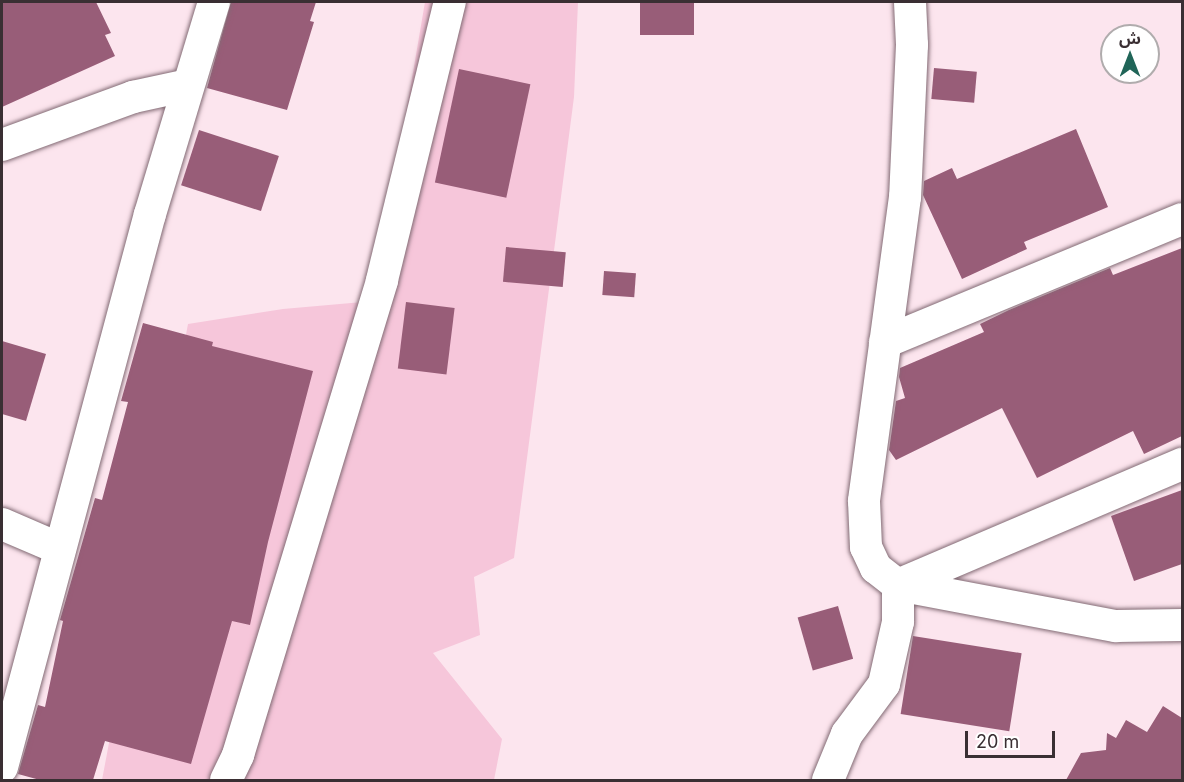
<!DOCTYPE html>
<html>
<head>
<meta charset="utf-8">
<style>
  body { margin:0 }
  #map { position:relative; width:1184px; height:782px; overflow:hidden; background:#fce5ee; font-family:Inter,"Noto Sans Arabic",sans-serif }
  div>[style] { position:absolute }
  .green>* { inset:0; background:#f6c6da }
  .building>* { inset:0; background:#985d78; transform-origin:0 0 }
  .roads { filter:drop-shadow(0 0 2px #826a74) drop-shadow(0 0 2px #826a74) }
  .street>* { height:32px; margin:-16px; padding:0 16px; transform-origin:16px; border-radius:16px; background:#fff }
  span { translate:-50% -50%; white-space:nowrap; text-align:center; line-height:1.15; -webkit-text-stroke:6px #fff; paint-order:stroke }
  .frame { position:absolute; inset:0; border:3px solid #3a2f33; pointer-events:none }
  .north { position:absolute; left:1100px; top:24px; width:60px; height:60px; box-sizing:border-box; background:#fff; border:2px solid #b0acad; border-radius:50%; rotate:0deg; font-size:16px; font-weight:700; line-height:24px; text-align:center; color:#3a2f33 }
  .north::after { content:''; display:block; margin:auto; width:21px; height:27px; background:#206558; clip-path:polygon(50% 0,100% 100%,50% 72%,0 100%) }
  .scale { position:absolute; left:965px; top:731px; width:90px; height:27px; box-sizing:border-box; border:3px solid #3a2f33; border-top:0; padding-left:8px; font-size:18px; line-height:21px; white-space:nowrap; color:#3a2f33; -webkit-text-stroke:4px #fff; paint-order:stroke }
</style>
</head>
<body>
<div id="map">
  <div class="green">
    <div style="clip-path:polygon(425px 2px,578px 2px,574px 97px,514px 558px,474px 577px,480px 635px,433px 653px,502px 739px,494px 780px,102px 780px,188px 324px,283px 309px,374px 301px)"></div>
  </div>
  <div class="building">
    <div style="clip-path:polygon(2px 2px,96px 2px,111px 33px,105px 35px,115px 56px,2px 107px)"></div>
    <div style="clip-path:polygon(231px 2px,316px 2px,310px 21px,314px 22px,287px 110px,207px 88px)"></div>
    <div style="left:640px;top:2px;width:54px;height:33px"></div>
    <div style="left:934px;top:68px;width:43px;height:31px;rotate:5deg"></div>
    <div style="left:459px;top:69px;width:73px;height:116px;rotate:12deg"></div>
    <div style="clip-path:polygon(1076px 129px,1108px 207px,1024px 242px,1027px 249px,962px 279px,923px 195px,924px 181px,952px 168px,957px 179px)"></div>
    <div style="left:199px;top:130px;width:84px;height:58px;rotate:18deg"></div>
    <div style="left:506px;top:247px;width:60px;height:35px;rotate:5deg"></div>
    <div style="clip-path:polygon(1182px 248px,1182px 436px,1144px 454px,1133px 431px,1037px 478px,1002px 408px,896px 460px,889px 450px,896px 401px,905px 398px,899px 377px,900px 368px,984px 332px,980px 324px,1009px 310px,1110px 268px,1113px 275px)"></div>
    <div style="left:604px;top:271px;width:32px;height:24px;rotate:4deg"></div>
    <div style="left:406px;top:302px;width:49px;height:67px;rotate:7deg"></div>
    <div style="clip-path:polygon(143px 323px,213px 342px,212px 346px,313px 371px,268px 542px,250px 625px,232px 621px,191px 764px,105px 741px,93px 780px,40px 780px,18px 774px,38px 705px,45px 707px,63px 621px,60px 620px,95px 498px,102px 500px,128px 402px,121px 401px)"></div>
    <div style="clip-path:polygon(2px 341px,46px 354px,26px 421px,2px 414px)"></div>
    <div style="clip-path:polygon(1182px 490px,1182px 564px,1134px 581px,1111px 516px)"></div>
    <div style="left:838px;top:606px;width:55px;height:42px;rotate:74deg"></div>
    <div style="left:913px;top:636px;width:110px;height:79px;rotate:9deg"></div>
    <div style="clip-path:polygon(1163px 706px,1182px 718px,1182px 780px,1066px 780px,1081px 753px,1106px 750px,1107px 733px,1116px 738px,1126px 720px,1147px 732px)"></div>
  </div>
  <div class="roads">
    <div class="street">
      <div style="left:910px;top:2px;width:43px;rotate:87.3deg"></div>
      <div style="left:912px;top:45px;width:152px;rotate:92.6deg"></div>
      <div style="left:905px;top:197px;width:307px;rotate:97.7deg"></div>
      <div style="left:864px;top:501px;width:46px;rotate:87.5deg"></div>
      <div style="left:866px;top:547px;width:23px;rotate:65deg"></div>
      <div style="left:876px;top:568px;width:28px;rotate:38deg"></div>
      <div style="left:898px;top:585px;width:222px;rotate:10.7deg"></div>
      <div style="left:1116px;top:626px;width:66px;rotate:-0.9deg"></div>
      <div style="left:2px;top:145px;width:140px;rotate:-20.1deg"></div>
      <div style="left:133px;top:97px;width:56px;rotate:-12.3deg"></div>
      <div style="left:885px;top:342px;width:321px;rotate:-22.5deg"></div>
      <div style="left:2px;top:524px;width:63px;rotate:23.3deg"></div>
      <div style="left:2px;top:767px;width:572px;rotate:-75.02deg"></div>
      <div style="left:150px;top:214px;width:221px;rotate:-73.2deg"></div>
      <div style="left:226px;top:780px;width:28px;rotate:-64deg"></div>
      <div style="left:238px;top:755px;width:496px;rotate:-73.1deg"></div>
      <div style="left:382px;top:280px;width:286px;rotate:-76.3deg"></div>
      <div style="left:828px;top:780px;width:50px;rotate:-67.6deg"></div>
      <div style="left:847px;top:734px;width:62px;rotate:-53.5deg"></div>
      <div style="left:884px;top:684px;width:64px;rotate:-77.3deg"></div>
      <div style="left:898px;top:622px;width:37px;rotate:-90deg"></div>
      <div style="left:898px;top:585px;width:309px;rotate:-23.1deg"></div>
    </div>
  </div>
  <div class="frame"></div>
  <div class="north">ش</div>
  <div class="scale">20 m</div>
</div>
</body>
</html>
